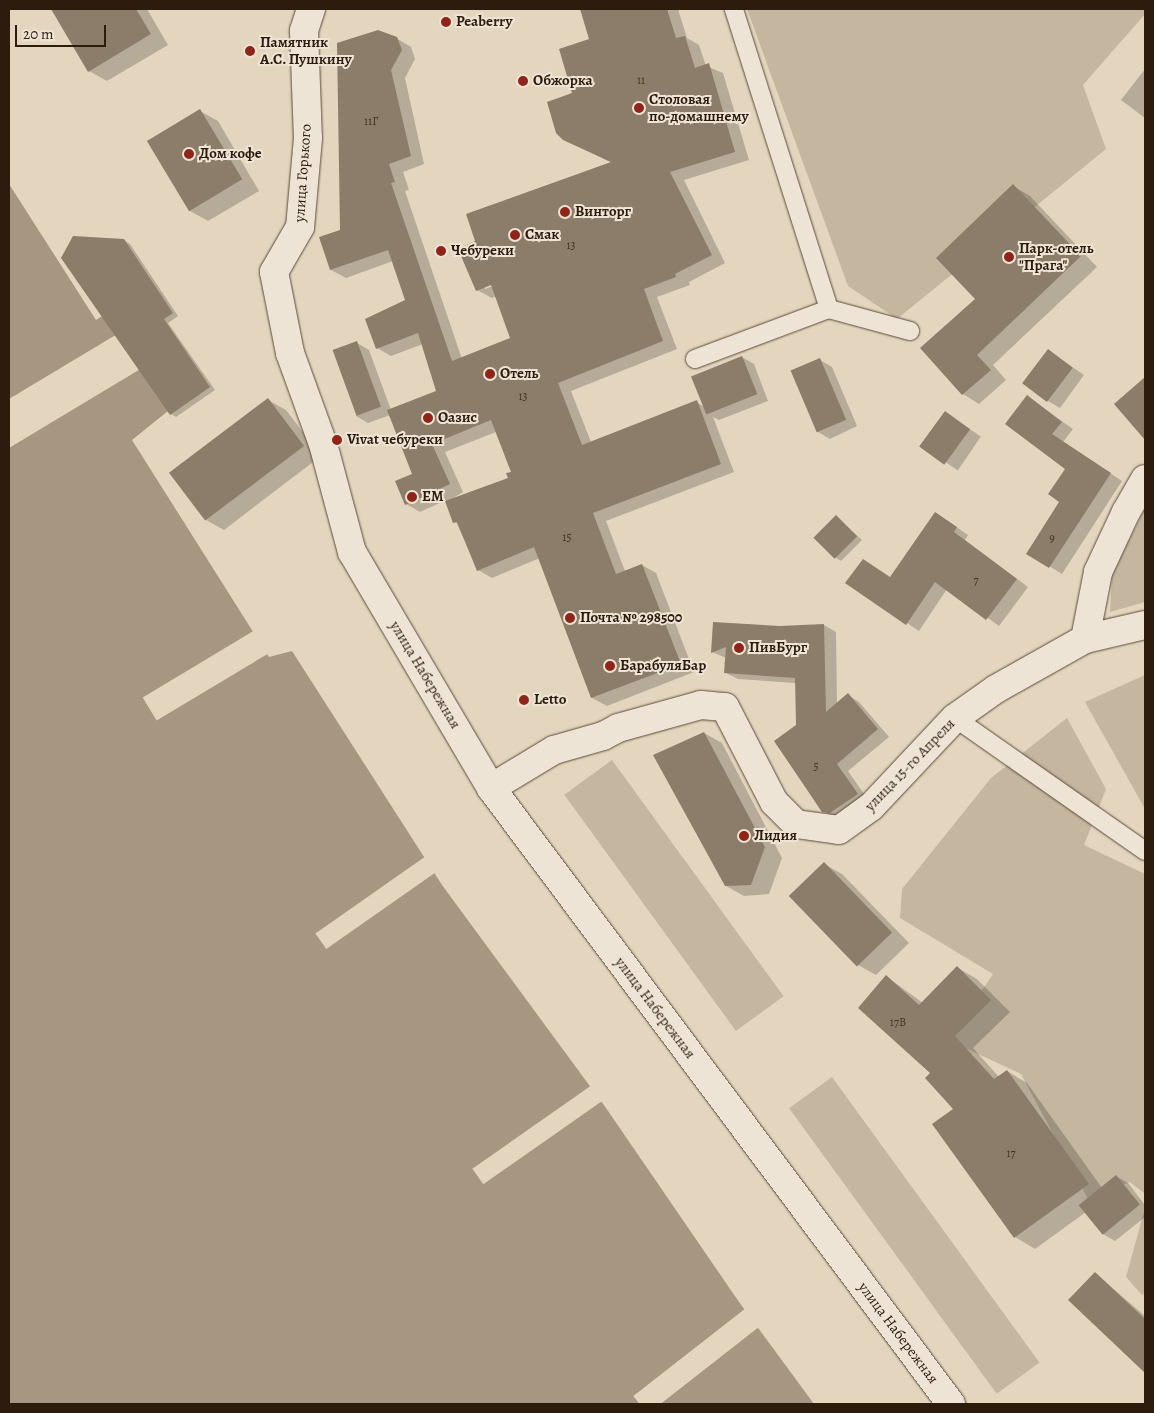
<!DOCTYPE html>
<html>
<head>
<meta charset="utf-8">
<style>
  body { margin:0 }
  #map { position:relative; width:1154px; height:1413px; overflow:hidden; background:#e4d6be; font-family:Alegreya,serif }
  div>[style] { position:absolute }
  .green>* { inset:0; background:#c5b6a0; transform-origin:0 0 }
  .water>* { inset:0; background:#a69682 }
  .pier>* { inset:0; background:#e4d6be; transform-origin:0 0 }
  .shadow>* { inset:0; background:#0003; transform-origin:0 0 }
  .building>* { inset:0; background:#8c7c6a; transform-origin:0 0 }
  .roads { filter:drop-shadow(0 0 1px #5b4a3a) drop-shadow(0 0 1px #5b4a3a) }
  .lane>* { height:18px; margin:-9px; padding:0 9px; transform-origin:9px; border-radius:9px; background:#ede4d5 }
  .street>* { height:28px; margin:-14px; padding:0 14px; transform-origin:14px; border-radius:14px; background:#ede4d5 }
  .dots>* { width:14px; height:14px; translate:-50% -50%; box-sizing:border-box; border:2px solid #ede4d5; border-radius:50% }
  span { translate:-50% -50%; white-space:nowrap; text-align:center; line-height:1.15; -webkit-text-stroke:4px #ede4d5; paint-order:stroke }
  .number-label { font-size:12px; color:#453325 }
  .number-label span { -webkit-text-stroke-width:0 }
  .poi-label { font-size:15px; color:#2d1b0e; font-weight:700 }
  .left { translate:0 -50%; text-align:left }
  .street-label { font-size:15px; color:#2d1b0e }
  .frame { position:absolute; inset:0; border:10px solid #2d1b0e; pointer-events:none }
  .scale { position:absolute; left:15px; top:25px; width:91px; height:22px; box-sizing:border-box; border:2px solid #2d1b0e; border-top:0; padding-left:6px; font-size:15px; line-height:18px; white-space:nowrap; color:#2d1b0e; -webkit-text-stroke:4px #ede4d5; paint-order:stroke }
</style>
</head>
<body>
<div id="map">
  <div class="green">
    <div style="clip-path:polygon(747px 9px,1145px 9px,1145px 14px,1083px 85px,1106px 149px,897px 319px,848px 286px)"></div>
    <div style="clip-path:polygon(1145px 508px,1145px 602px,1110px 612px,1112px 574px)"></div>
    <div style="clip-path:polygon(1145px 675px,1145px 809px,1085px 702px)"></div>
    <div style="clip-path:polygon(1067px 718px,1106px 789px,1084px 845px,1145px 874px,1145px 1194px,1130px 1182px,1088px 1199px,1021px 1074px,948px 1040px,993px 974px,900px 918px,902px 889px,991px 778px)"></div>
    <div style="left:612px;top:760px;width:292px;height:59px;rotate:54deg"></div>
    <div style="left:832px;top:1077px;width:353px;height:53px;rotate:54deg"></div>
    <div style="clip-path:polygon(1145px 1208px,1145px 1293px,1142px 1295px,1126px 1277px)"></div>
  </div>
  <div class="water">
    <div style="clip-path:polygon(9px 184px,96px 320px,134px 296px,194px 390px,132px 440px,269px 657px,292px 651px,442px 885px,606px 1108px,739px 1302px,814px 1404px,9px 1404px)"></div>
  </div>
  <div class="pier">
    <div style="clip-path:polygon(149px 315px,172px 350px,9px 448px,9px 399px)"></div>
    <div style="left:255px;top:630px;width:27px;height:131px;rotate:59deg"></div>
    <div style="left:426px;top:856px;width:19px;height:135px;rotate:55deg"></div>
    <div style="left:592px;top:1085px;width:19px;height:146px;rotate:55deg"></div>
    <div style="left:746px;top:1308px;width:23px;height:143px;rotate:52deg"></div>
  </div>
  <div class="shadow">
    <div style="clip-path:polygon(52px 9px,147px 9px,168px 45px,107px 81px,89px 71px)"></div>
    <div style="clip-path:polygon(evenodd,581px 9px,678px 9px,687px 38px,699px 45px,706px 66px,723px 73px,749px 160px,684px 180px,725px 263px,689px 282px,690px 285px,657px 297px,677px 349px,571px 391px,591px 442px,696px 402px,705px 407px,742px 357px,754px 364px,768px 401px,719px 420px,713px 417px,734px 472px,606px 521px,625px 571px,642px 565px,656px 573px,694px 672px,607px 706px,592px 698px,540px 558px,492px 578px,478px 570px,446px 500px,420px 512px,406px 504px,413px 474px,390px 415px,368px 423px,356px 416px,357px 343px,369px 350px,391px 410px,438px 391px,423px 344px,391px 356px,377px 348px,407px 301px,393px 261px,346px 278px,331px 270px,321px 238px,341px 231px,396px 38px,411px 47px,415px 59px,405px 78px,424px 164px,403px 172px,409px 190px,405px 191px,462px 359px,512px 339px,496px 296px,492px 298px,477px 290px,477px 242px,612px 163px,564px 139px,590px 40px,581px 9px,497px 284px,485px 289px,485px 286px,497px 284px,581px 9px,496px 432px,512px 473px,510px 479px,447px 502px,463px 492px,445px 452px,496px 432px)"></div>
    <div style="clip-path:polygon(1145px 69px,1145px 118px,1121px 100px)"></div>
    <div style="clip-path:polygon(200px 111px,218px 121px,259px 191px,208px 221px,190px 211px)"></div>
    <div style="clip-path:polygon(1013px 186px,1030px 196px,1097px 267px,993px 365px,1006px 380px,979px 404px,963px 394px,922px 348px,976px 299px)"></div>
    <div style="clip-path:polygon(124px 240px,130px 244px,178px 316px,168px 323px,215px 390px,176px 417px,171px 414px)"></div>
    <div style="clip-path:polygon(1049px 351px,1084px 375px,1060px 408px,1048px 401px)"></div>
    <div style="clip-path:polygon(820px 360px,832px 367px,857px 426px,830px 439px,818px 432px)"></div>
    <div style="clip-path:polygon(1145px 379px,1145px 436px,1116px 405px)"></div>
    <div style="clip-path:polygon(1028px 397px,1073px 429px,1063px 442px,1122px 481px,1062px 574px,1028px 553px,1061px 502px,1066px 469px)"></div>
    <div style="clip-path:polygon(268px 400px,286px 410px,321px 456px,224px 530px,206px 520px)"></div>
    <div style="left:946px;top:413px;width:42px;height:41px;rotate:34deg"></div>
    <div style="clip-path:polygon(936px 513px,968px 535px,965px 540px,1028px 587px,999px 626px,947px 589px,919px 631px,847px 583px,891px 578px)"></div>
    <div style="clip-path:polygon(836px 517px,862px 540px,841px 561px,836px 558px)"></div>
    <div style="clip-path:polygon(824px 625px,836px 632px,837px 704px,848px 695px,859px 702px,889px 737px,848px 771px,869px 801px,835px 818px,823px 811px,797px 726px,796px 683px,738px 679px,726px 673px,726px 658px,712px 652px,780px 627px)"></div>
    <div style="clip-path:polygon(704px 733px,722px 743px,782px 858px,769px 894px,744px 896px,726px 886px)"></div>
    <div style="clip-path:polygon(824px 864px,842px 874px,909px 943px,876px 975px,858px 965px)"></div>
    <div style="clip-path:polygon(958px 968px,977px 979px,1010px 1012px,973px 1048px,999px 1077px,1007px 1071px,1027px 1083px,1102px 1188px,1116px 1176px,1128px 1183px,1145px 1205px,1145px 1217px,1115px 1241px,1103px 1234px,1086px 1212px,1035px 1249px,1015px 1237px,934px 1124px,955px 1109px,932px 1073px,887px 977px,923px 1003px)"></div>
    <div style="clip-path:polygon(1095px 1273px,1145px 1316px,1145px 1371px,1070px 1300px)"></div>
  </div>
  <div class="building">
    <div style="clip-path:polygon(51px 9px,136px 9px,151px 34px,88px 72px)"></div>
    <div style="clip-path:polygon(580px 9px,667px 9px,676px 38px,685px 36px,695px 68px,709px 63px,735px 152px,670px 172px,712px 255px,675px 274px,676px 277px,644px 289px,663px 341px,558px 383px,582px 445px,697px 400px,721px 464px,593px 513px,616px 574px,642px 564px,681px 664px,591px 698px,534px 547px,477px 571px,457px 522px,453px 523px,445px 501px,508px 478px,506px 473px,511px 472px,491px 420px,432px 444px,450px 484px,405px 505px,395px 481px,412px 474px,387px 410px,436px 391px,418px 333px,376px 349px,365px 319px,405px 300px,388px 250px,330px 270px,319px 237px,340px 230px,337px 43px,378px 30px,397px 37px,402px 50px,391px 70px,411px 156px,389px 164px,395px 182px,391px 183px,452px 361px,510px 338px,491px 285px,476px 291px,458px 249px,475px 241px,466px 214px,611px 162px,563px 140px,556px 133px,547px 102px,572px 93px,559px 49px,589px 39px)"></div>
    <div style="left:200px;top:109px;width:82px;height:62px;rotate:59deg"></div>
    <div style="clip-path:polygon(1013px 184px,1081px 256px,977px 355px,991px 370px,962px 395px,920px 348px,975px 299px,936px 258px)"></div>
    <div style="clip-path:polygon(73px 236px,124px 239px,173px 313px,164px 319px,210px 387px,170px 415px,61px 258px)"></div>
    <div style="left:357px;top:341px;width:70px;height:26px;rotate:70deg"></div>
    <div style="left:1048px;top:349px;width:31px;height:43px;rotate:37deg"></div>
    <div style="left:742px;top:356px;width:41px;height:55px;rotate:68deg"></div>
    <div style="left:820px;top:358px;width:67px;height:32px;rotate:67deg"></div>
    <div style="clip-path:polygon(1145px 377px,1145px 440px,1114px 404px)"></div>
    <div style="clip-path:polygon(1027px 395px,1062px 422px,1052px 434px,1111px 473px,1049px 568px,1026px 554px,1059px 502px,1048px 494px,1065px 469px,1005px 424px)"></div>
    <div style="left:268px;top:398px;width:60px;height:124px;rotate:53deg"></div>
    <div style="left:945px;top:411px;width:31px;height:44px;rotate:36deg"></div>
    <div style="clip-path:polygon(935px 512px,957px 527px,954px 532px,1017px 579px,986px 620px,935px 582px,906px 625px,845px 583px,863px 559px,890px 577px)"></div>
    <div style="left:836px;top:515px;width:30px;height:32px;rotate:45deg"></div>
    <div style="clip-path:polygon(713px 622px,780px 626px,824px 624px,826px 712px,848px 693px,878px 729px,837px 764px,858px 794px,830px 813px,822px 812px,774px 741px,796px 725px,795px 678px,724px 673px,726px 647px,711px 653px)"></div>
    <div style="clip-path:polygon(704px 732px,765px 847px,751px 885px,725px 886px,653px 755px)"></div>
    <div style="left:824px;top:862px;width:98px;height:49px;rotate:46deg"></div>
    <div style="clip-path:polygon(957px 966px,991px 1000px,955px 1036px,994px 1079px,1007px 1070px,1089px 1184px,1014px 1238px,932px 1124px,953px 1109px,925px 1078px,930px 1073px,858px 1008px,886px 975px,919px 1005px)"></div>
    <div style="left:1116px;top:1175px;width:38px;height:48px;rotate:51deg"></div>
    <div style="clip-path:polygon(1095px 1272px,1145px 1319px,1145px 1373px,1068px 1300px)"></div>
  </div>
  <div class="roads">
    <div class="lane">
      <div style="left:829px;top:309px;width:84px;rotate:15.2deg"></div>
      <div style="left:695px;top:359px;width:143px;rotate:-20.5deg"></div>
      <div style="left:829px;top:309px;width:315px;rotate:-107.6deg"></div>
      <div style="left:955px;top:718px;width:232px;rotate:35deg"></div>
    </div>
    <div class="street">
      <div style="left:311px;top:9px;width:23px;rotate:108deg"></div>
      <div style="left:304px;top:31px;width:107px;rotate:87.9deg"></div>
      <div style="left:308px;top:138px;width:89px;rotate:95.1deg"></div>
      <div style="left:300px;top:227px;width:52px;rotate:120deg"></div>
      <div style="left:274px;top:272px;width:83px;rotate:78.8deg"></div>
      <div style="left:290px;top:353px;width:97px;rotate:70.1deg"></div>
      <div style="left:323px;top:444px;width:112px;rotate:75deg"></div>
      <div style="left:352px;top:552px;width:274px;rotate:59.5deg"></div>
      <div style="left:491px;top:788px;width:769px;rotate:53.25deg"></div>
      <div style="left:1085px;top:639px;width:68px;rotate:-79deg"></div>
      <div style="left:1098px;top:572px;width:66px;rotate:-65deg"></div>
      <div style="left:1126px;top:512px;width:38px;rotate:-60deg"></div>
      <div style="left:491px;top:788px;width:74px;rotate:-31.1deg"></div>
      <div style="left:554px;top:750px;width:51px;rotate:-15.9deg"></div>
      <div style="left:603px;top:736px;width:17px;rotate:-28deg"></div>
      <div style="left:618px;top:728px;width:86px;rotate:-15.5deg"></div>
      <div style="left:701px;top:705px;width:24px;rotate:5deg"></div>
      <div style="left:725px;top:707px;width:107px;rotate:62.7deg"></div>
      <div style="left:774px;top:802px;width:31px;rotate:45deg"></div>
      <div style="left:796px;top:824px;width:43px;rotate:7.9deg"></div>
      <div style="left:839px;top:830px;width:39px;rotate:-36deg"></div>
      <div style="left:871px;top:807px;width:122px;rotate:-46.7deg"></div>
      <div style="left:955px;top:718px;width:50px;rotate:-35.3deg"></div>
      <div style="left:996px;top:689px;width:102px;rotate:-29.3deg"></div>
      <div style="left:1085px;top:639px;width:62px;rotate:-13.1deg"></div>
    </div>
  </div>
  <div class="dots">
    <div style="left:446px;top:22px;background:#8f2418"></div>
    <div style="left:250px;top:51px;background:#8f2418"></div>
    <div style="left:523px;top:81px;background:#8f2418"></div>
    <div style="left:639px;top:108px;background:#8f2418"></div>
    <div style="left:189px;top:154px;background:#8f2418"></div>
    <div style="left:565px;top:212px;background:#8f2418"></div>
    <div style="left:515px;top:235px;background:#8f2418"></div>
    <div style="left:441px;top:251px;background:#8f2418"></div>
    <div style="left:1009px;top:257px;background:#8f2418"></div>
    <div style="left:490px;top:374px;background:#8f2418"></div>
    <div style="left:428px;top:418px;background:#8f2418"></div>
    <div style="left:337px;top:440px;background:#8f2418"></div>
    <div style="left:412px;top:497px;background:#8f2418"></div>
    <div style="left:570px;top:618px;background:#8f2418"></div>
    <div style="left:739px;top:648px;background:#8f2418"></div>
    <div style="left:610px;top:666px;background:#8f2418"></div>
    <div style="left:524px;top:700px;background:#8f2418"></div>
    <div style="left:744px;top:836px;background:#8f2418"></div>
  </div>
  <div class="number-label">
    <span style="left:641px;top:81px">11</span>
    <span style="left:371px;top:122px">11Г</span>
    <span style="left:571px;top:246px">13</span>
    <span style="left:523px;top:397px">13</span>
    <span style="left:567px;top:538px">15</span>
    <span style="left:1052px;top:539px">9</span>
    <span style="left:976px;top:581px">7</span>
    <span style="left:816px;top:767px">5</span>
    <span style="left:898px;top:1023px">17В</span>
    <span style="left:1011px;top:1154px">17</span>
  </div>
  <div class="poi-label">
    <span class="left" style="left:456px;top:22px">Peaberry</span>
    <span class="left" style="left:260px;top:51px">Памятник<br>А.С. Пушкину</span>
    <span class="left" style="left:533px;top:81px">Обжорка</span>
    <span class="left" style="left:649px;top:108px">Столовая<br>по-домашнему</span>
    <span class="left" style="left:199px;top:154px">Дом кофе</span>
    <span class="left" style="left:575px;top:212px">Винторг</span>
    <span class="left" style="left:525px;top:235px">Смак</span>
    <span class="left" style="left:1019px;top:257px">Парк-отель<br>"Прага"</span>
    <span class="left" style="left:451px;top:251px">Чебуреки</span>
    <span class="left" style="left:500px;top:374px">Отель</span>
    <span class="left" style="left:438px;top:418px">Оазис</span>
    <span class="left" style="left:347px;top:440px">Vivat чебуреки</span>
    <span class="left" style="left:422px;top:497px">ЕМ</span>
    <span class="left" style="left:580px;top:618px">Почта № 298500</span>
    <span class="left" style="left:749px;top:648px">ПивБург</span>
    <span class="left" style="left:620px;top:666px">БарабуляБар</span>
    <span class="left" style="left:534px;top:700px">Letto</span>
    <span class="left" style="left:754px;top:836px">Лидия</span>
  </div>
  <div class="street-label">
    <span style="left:303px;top:173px;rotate:-86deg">улица Горького</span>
    <span style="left:425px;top:675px;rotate:59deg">улица Набережная</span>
    <span style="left:910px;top:765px;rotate:-46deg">улица 15-го Апреля</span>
    <span style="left:655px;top:1008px;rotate:53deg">улица Набережная</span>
    <span style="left:898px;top:1333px;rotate:53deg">улица Набережная</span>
  </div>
  <div class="frame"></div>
  <div class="scale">20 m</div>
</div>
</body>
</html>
